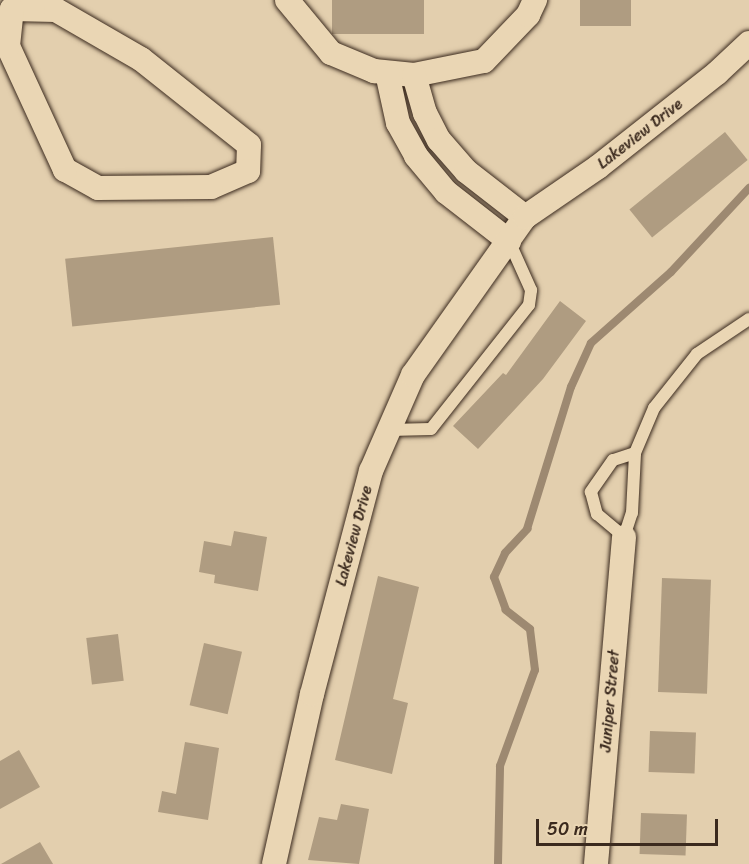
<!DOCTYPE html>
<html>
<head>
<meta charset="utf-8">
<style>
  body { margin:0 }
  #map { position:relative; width:749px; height:864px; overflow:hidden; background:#e3cfae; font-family:Sriracha,sans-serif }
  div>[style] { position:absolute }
  .stream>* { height:8px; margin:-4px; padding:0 4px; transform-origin:4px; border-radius:4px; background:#9d8971 }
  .building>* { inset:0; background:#af9c81; transform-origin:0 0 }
  .roads { filter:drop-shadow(0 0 2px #3b2a1e) drop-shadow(0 0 2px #3b2a1e) }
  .lane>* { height:12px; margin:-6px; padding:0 6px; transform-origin:6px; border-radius:6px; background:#ead6b4 }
  .street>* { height:24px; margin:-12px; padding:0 12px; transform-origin:12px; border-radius:12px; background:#ead6b4 }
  span { translate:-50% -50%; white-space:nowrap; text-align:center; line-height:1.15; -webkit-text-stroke:4.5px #ead6b4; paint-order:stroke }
  .street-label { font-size:16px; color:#3b2a1e }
  .scale { position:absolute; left:536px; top:819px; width:182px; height:27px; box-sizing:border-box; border:3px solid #3b2a1e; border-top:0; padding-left:8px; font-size:18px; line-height:21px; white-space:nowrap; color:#3b2a1e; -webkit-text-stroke:4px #ead6b4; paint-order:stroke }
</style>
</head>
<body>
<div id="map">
  <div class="stream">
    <div style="left:498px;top:864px;width:98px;rotate:-88.8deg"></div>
    <div style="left:500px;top:766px;width:102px;rotate:-70deg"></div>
    <div style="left:535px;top:670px;width:41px;rotate:-97deg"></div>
    <div style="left:530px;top:629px;width:31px;rotate:-142deg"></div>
    <div style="left:506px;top:610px;width:35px;rotate:-110deg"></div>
    <div style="left:494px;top:577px;width:26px;rotate:-65deg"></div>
    <div style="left:505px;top:553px;width:33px;rotate:-47deg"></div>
    <div style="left:527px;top:529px;width:149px;rotate:-72.8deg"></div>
    <div style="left:571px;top:387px;width:48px;rotate:-65.6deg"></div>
    <div style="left:591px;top:343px;width:107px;rotate:-41.6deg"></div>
    <div style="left:671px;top:272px;width:115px;rotate:-47.1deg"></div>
  </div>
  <div class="building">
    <div style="left:332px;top:0;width:92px;height:34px"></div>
    <div style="left:580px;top:0;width:51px;height:26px"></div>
    <div style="left:725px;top:132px;width:36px;height:123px;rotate:51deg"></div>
    <div style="left:273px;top:237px;width:68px;height:209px;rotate:84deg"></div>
    <div style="clip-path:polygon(560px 301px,586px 321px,543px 379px,478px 449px,453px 426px,503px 373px,506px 375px)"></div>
    <div style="clip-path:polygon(234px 531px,267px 537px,258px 591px,214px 583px,215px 575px,199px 572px,204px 541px,231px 546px)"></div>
    <div style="clip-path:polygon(378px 576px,419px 587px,393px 699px,408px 703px,392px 774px,335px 760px)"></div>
    <div style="left:662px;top:578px;width:49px;height:114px;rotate:2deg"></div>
    <div style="left:118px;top:634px;width:47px;height:32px;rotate:83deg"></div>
    <div style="left:204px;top:643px;width:39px;height:64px;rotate:13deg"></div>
    <div style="left:650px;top:731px;width:46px;height:41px;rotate:2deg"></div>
    <div style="clip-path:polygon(185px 742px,219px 748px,208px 820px,158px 812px,162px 791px,176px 794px)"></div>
    <div style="clip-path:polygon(19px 750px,40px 787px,0 809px,0 761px)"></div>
    <div style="clip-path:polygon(341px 804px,369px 809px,359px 864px,308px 860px,319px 817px,337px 820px)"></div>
    <div style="left:641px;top:813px;width:46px;height:41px;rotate:2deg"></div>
    <div style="clip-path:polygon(40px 842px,53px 864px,1px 864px)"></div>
  </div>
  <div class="roads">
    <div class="lane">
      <div style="left:389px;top:430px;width:42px;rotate:-1.4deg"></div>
      <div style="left:431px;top:429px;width:158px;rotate:-51.7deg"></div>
      <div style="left:529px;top:305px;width:15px;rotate:-82deg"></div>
      <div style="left:531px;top:290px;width:54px;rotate:-114.2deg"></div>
      <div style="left:635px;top:453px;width:23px;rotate:162deg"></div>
      <div style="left:613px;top:460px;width:39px;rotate:125deg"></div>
      <div style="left:591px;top:492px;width:23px;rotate:75deg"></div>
      <div style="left:597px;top:514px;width:35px;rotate:40deg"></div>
      <div style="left:624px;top:537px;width:25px;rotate:-72deg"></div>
      <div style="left:632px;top:513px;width:60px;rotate:-87.1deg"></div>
      <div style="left:635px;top:453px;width:49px;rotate:-67.1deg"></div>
      <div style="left:654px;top:408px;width:69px;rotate:-51.5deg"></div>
      <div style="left:697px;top:354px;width:63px;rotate:-33.9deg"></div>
    </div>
    <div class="street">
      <div style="left:287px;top:0;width:69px;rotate:50.3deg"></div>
      <div style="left:331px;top:53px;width:47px;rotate:22.7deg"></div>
      <div style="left:374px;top:71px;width:40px;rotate:5.7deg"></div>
      <div style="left:414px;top:75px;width:71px;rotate:-11.3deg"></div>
      <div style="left:484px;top:61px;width:64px;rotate:-46.3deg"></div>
      <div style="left:528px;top:15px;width:17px;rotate:-65deg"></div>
      <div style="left:12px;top:9px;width:44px;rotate:1.3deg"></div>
      <div style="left:56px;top:10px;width:98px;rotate:30deg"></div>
      <div style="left:141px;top:59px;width:138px;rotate:38.5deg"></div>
      <div style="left:249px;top:145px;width:26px;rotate:92deg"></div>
      <div style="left:248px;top:171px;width:40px;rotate:156.6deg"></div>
      <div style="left:211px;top:187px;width:113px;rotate:179.5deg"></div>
      <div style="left:98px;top:188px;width:38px;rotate:-151deg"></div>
      <div style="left:65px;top:170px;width:136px;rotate:-114.7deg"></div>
      <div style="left:8px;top:46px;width:37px;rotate:-84deg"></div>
      <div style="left:387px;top:73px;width:51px;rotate:77.6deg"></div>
      <div style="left:398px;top:123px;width:38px;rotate:61deg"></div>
      <div style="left:416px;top:156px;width:47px;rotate:50.2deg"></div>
      <div style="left:446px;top:192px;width:80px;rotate:37.9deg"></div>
      <div style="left:414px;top:75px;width:40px;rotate:74deg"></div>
      <div style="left:425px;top:113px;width:30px;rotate:63deg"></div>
      <div style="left:439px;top:140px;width:41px;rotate:48.9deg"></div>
      <div style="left:466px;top:171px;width:75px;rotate:37.9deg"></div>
      <div style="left:274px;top:864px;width:174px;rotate:-77.4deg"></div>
      <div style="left:312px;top:694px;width:231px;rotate:-75.2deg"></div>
      <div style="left:371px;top:471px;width:105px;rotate:-66.4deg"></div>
      <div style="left:413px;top:375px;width:194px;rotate:-54.7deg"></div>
      <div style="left:525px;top:217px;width:88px;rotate:-34.4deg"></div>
      <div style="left:598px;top:167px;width:152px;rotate:-38.3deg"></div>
      <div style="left:717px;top:73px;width:44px;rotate:-43.2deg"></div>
      <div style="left:596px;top:864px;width:328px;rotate:-85.1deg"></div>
    </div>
  </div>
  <div class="street-label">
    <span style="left:640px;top:134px;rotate:-38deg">Lakeview Drive</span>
    <span style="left:354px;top:536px;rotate:-75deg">Lakeview Drive</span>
    <span style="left:610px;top:701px;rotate:-85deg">Juniper Street</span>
  </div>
  <div class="scale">50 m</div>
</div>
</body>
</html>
